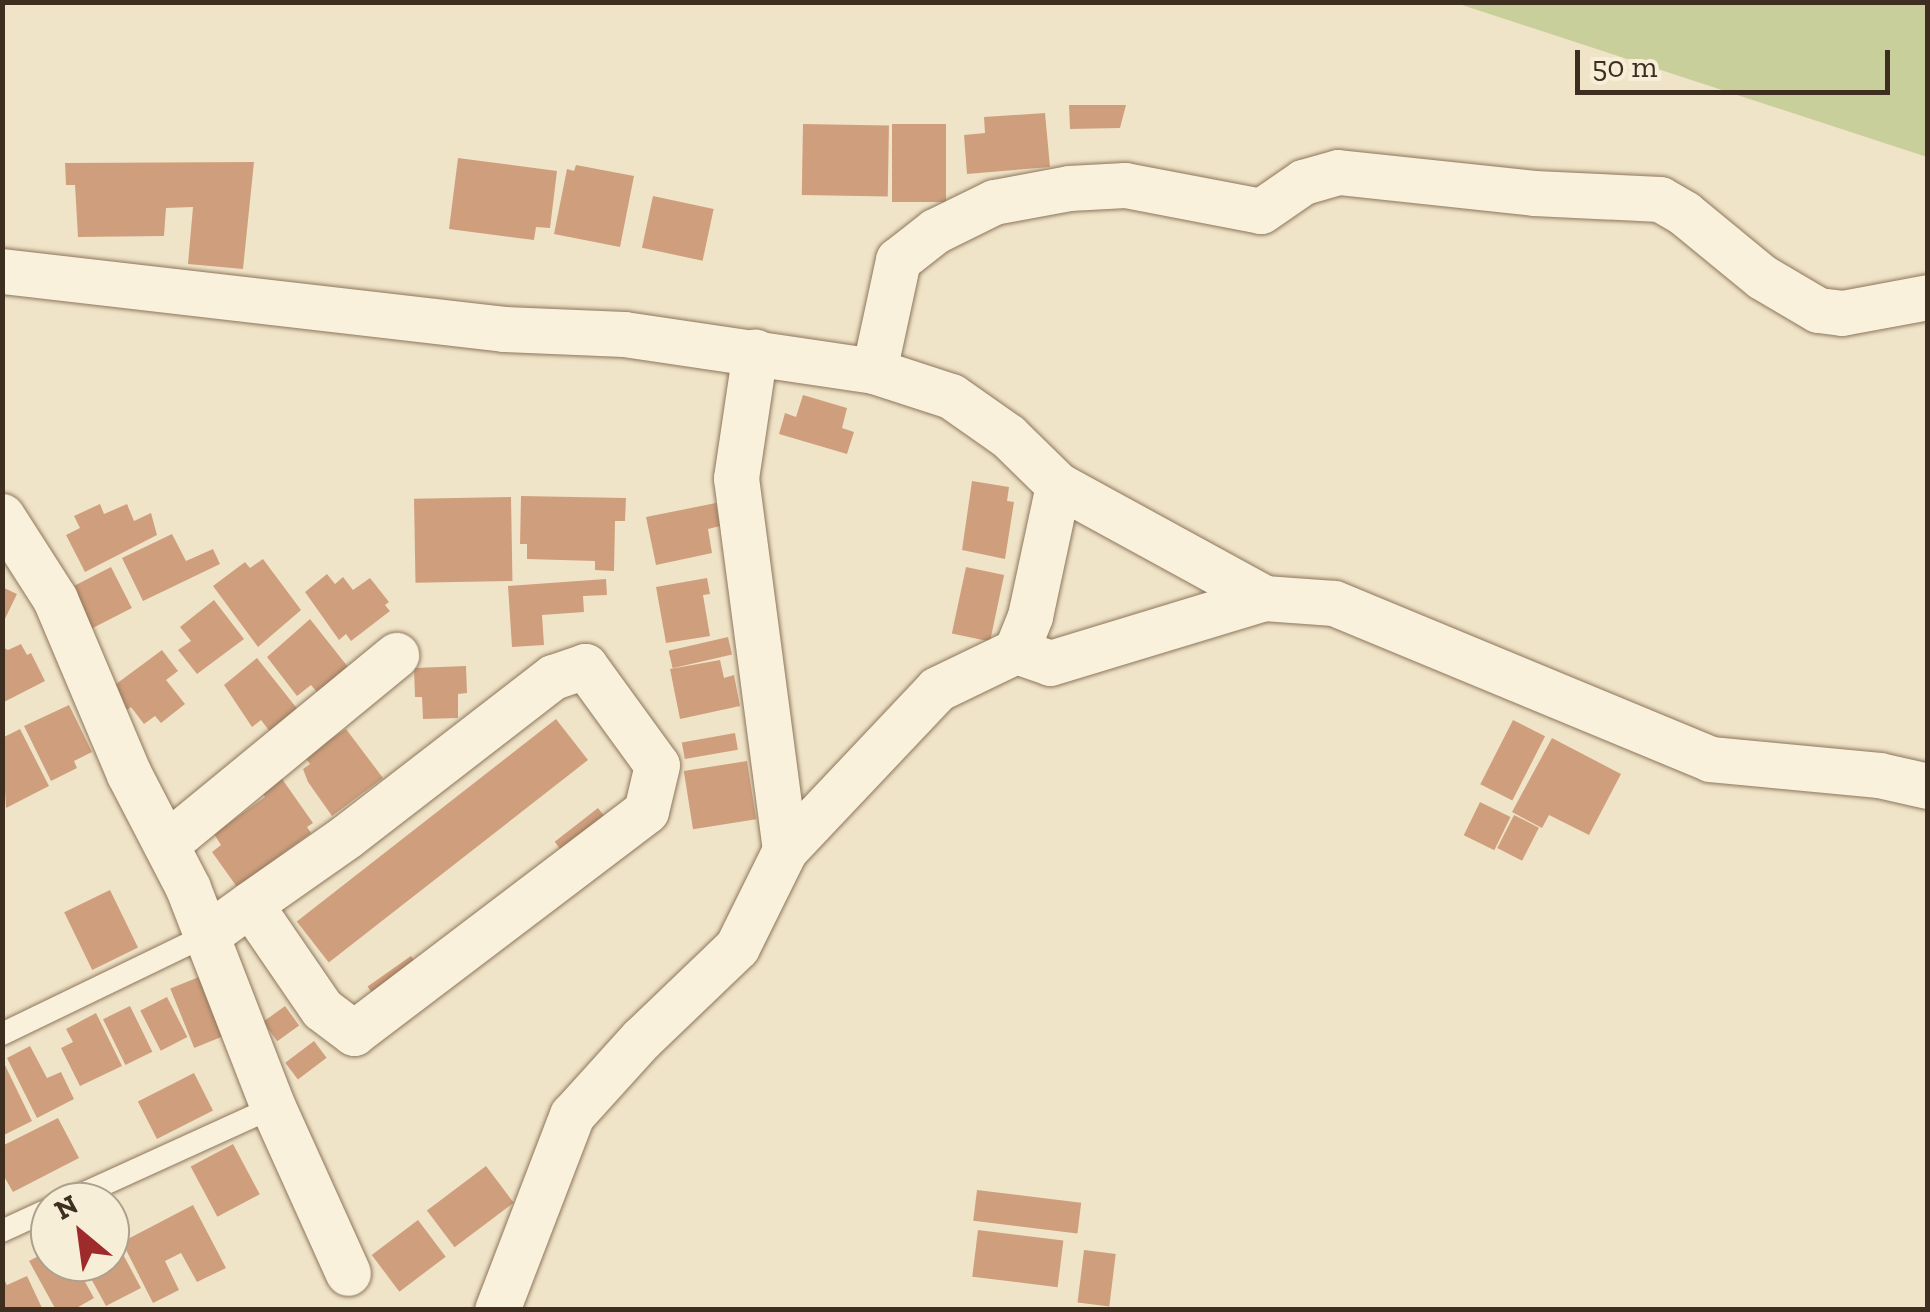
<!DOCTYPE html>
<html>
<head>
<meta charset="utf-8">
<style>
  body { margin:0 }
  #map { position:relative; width:1930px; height:1312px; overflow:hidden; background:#f0e4c8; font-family:"Zilla Slab",serif }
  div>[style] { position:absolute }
  .green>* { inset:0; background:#c9cf9b }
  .building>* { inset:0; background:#cf9f7d; transform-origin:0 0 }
  .roads { filter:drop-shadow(0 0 2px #8d765c) drop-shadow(0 0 2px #8d765c) }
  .lane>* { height:22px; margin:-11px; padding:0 11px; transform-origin:11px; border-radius:11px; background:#faf1dc }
  .street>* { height:45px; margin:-22.5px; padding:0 22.5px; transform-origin:22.5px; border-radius:22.5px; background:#faf1dc }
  span { translate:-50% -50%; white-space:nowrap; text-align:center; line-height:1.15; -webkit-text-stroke:8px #f7eed8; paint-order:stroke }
  .frame { position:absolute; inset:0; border:5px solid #3d2e20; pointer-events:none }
  .north { position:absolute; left:30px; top:1182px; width:100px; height:100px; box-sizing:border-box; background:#f7eed8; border:2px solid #ada18e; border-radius:50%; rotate:331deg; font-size:28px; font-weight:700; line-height:40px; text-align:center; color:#3d2e20 }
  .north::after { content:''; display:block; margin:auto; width:35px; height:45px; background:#9e2a2b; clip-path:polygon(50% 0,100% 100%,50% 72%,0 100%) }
  .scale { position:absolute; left:1575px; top:50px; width:315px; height:45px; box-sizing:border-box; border:5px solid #3d2e20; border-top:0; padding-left:12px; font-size:30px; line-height:35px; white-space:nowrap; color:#3d2e20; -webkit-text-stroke:8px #f7eed8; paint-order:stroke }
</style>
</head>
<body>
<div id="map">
  <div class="green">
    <div style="clip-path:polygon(1456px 3px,1927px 3px,1927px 157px)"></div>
  </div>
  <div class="building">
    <div style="clip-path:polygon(1069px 105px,1126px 105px,1120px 128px,1070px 129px)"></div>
    <div style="clip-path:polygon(1045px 113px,1050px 167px,967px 174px,964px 135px,985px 133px,984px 117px)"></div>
    <div style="left:803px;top:124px;width:86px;height:71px;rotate:1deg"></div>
    <div style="left:892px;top:124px;width:54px;height:78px"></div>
    <div style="clip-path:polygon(458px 158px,557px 171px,550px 228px,536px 227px,534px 240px,449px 229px)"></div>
    <div style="clip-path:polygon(254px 162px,243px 269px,188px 264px,193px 207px,166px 208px,164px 236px,78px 237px,75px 185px,66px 185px,65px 163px)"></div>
    <div style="clip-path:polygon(576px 165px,634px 176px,620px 247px,554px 234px,567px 169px,574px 171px)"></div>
    <div style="left:653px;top:196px;width:62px;height:53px;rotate:12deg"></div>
    <div style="clip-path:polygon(803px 395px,847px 408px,842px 428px,854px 432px,847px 454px,779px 434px,785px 413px,796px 417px)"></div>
    <div style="clip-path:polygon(972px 481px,1009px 487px,1007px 501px,1014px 502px,1005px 559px,962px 550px)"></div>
    <div style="clip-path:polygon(521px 496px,626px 498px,625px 521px,615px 521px,614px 571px,595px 570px,595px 561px,527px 559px,527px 544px,520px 544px)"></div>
    <div style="left:511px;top:497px;width:84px;height:97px;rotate:89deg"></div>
    <div style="clip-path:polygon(716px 503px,720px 526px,708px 529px,712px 553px,656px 565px,646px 517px)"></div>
    <div style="clip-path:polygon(100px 504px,104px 514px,127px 504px,134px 521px,151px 513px,157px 535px,85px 572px,66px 535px,80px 528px,74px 516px)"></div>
    <div style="clip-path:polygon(172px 534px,186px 561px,213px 549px,220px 564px,143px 601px,122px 558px)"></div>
    <div style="clip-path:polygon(263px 559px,301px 610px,258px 647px,213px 586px,245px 562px,250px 568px)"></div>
    <div style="left:111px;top:567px;width:46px;height:51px;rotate:63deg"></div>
    <div style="left:966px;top:567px;width:39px;height:68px;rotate:12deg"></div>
    <div style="clip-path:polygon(327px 574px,335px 584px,343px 577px,353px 590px,370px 578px,389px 602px,385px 605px,390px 611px,351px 641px,346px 634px,339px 640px,305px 592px)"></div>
    <div style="clip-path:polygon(707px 578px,710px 594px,703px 595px,710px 636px,666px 643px,656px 587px)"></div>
    <div style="clip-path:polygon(606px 579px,607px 595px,583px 596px,584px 612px,542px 615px,544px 645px,512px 647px,508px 586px)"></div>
    <div style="clip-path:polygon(2px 587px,17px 594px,2px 625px)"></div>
    <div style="clip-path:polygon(214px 600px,244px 639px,197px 674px,178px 650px,191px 641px,180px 627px)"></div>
    <div style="clip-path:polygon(310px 619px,348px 667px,317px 692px,311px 685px,297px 696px,267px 657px)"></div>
    <div style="left:728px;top:637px;width:18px;height:61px;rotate:77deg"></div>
    <div style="clip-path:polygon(21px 644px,27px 655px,31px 653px,45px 681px,2px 703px,2px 647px,8px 650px)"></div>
    <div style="clip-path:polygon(162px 650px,178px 671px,166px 680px,185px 704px,161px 723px,155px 716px,144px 724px,131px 707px,124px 712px,108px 690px)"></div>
    <div style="clip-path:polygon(257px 658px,299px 711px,271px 733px,261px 720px,252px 727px,224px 685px)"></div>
    <div style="clip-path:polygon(720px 660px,724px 678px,734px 675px,740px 706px,680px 719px,670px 669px)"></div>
    <div style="clip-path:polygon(466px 666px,467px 693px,458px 694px,458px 718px,423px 719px,422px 697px,415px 697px,414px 668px)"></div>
    <div style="clip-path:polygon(69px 705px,92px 752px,74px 761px,77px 768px,51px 781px,24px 726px)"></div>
    <div style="left:556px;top:719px;width:52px;height:329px;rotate:52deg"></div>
    <div style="left:1513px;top:720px;width:36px;height:72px;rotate:27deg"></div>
    <div style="clip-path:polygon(20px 729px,49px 786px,6px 808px,2px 738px)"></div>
    <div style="clip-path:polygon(346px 729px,383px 778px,332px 816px,308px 782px,303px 769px,310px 764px,304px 756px)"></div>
    <div style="left:735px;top:733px;width:17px;height:54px;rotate:80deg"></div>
    <div style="clip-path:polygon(1552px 738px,1621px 774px,1589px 835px,1549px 815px,1542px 828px,1512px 812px)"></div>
    <div style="left:747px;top:761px;width:59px;height:64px;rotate:81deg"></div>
    <div style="clip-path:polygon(280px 776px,313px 823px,307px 827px,311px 833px,237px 887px,212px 852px,221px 845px,214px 834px,265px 797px,260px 790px)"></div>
    <div style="left:1480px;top:802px;width:34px;height:37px;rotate:26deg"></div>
    <div style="left:598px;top:808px;width:23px;height:55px;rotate:52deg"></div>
    <div style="left:1514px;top:815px;width:28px;height:37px;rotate:27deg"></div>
    <div style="left:110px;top:890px;width:64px;height:51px;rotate:64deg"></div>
    <div style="left:411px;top:956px;width:24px;height:53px;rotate:55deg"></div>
    <div style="left:199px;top:977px;width:64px;height:31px;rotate:68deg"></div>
    <div style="left:167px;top:997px;width:45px;height:30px;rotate:63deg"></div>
    <div style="left:130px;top:1006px;width:51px;height:30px;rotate:64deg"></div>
    <div style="left:285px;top:1006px;width:24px;height:27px;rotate:54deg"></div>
    <div style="clip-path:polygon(96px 1013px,122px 1066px,80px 1086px,61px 1048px,73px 1042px,66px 1029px)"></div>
    <div style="left:314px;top:1041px;width:21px;height:36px;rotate:53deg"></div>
    <div style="clip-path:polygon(30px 1046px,47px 1078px,61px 1072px,74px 1099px,37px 1118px,7px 1058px)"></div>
    <div style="clip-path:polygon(2px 1059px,32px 1121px,2px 1136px)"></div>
    <div style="left:194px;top:1073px;width:42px;height:63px;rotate:63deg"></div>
    <div style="clip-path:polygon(58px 1118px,79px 1158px,13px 1192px,2px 1173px,2px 1146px)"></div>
    <div style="left:233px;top:1144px;width:57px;height:48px;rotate:62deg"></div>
    <div style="left:486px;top:1166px;width:46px;height:74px;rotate:53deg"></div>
    <div style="left:977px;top:1190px;width:105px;height:31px;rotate:7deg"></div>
    <div style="clip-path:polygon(193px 1205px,226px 1268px,197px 1282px,181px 1253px,165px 1261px,179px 1290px,153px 1303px,122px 1242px)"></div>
    <div style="left:418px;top:1220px;width:46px;height:58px;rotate:53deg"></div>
    <div style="clip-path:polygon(110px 1230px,141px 1288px,106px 1306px,82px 1262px,110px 1262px)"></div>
    <div style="left:978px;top:1230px;width:86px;height:47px;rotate:7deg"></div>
    <div style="clip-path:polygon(50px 1250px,50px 1262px,74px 1262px,94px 1298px,73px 1310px,56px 1310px,29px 1261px)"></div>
    <div style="left:1084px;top:1250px;width:32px;height:53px;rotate:7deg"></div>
    <div style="clip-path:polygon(2px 1276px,7px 1285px,27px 1276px,42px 1308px,2px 1310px)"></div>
  </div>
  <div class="roads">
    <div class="lane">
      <div style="left:2px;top:1034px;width:228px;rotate:-25.8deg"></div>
      <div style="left:65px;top:1202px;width:229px;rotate:-24.5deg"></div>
      <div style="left:2px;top:1231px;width:53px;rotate:-24.6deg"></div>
    </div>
    <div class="street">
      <div style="left:2px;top:271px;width:505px;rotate:6.59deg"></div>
      <div style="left:504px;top:329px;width:120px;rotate:2.4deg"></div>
      <div style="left:624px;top:334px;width:253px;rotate:8.4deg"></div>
      <div style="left:874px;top:371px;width:81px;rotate:18deg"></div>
      <div style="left:951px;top:396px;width:70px;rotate:35.1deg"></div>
      <div style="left:1008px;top:436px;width:70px;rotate:44.4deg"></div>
      <div style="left:1058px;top:485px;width:235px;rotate:28.7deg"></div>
      <div style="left:1264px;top:598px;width:70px;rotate:4.1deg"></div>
      <div style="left:1334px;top:603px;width:407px;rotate:22.5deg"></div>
      <div style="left:1710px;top:759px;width:170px;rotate:5.4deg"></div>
      <div style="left:1879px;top:775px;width:50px;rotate:12.7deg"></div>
      <div style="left:874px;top:371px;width:114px;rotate:-77.8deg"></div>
      <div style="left:898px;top:260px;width:47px;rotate:-38.1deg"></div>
      <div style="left:935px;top:231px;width:66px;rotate:-26.2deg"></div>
      <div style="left:994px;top:202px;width:76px;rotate:-10.6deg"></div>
      <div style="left:1069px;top:188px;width:56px;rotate:-3.1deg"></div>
      <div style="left:1125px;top:185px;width:138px;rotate:10.8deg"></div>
      <div style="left:1261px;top:211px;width:51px;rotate:-34.6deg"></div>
      <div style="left:1303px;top:182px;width:36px;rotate:-16deg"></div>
      <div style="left:1338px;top:172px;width:197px;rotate:6.1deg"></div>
      <div style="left:1534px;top:193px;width:126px;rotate:2.7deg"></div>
      <div style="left:1660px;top:199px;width:28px;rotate:30deg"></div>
      <div style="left:1684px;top:213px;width:101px;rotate:39.4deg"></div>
      <div style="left:1762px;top:277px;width:65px;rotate:30.5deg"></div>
      <div style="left:1818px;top:310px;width:24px;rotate:7deg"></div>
      <div style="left:1842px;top:313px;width:87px;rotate:-10.5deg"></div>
      <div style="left:2px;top:516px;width:98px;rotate:57.4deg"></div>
      <div style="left:55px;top:599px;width:190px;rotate:67.1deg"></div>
      <div style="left:129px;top:774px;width:128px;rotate:62.6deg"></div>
      <div style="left:188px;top:888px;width:235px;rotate:68.8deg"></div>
      <div style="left:273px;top:1107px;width:182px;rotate:65.7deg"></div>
      <div style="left:1016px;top:651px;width:38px;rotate:-68deg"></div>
      <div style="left:1030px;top:616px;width:134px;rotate:-77.9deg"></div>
      <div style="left:166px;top:844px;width:298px;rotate:-39.4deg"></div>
      <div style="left:785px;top:850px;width:221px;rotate:-46.6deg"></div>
      <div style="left:937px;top:689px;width:88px;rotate:-25.7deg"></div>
      <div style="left:1016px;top:651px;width:36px;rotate:19deg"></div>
      <div style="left:1050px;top:663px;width:224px;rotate:-16.9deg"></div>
      <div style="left:207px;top:935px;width:53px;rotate:-35.8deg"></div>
      <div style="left:250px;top:904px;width:118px;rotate:-35deg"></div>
      <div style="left:347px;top:836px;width:260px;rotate:-37.7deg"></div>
      <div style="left:553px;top:677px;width:34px;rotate:-19deg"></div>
      <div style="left:585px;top:666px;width:122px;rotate:54deg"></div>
      <div style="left:657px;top:765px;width:47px;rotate:103.4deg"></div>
      <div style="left:646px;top:811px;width:367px;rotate:142.8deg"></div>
      <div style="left:354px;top:1033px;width:40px;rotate:-143deg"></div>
      <div style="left:322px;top:1009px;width:127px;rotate:-124.4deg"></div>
      <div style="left:497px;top:1310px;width:209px;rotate:-69deg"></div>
      <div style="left:572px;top:1115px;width:103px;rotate:-47.8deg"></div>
      <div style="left:641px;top:1039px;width:133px;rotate:-43.8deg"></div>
      <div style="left:737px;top:947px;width:108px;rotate:-63.7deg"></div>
      <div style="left:785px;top:850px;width:375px;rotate:-97.5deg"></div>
      <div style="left:736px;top:478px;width:128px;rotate:-81.5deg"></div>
    </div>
  </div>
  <div class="frame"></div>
  <div class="north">N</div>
  <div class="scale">50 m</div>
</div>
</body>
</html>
